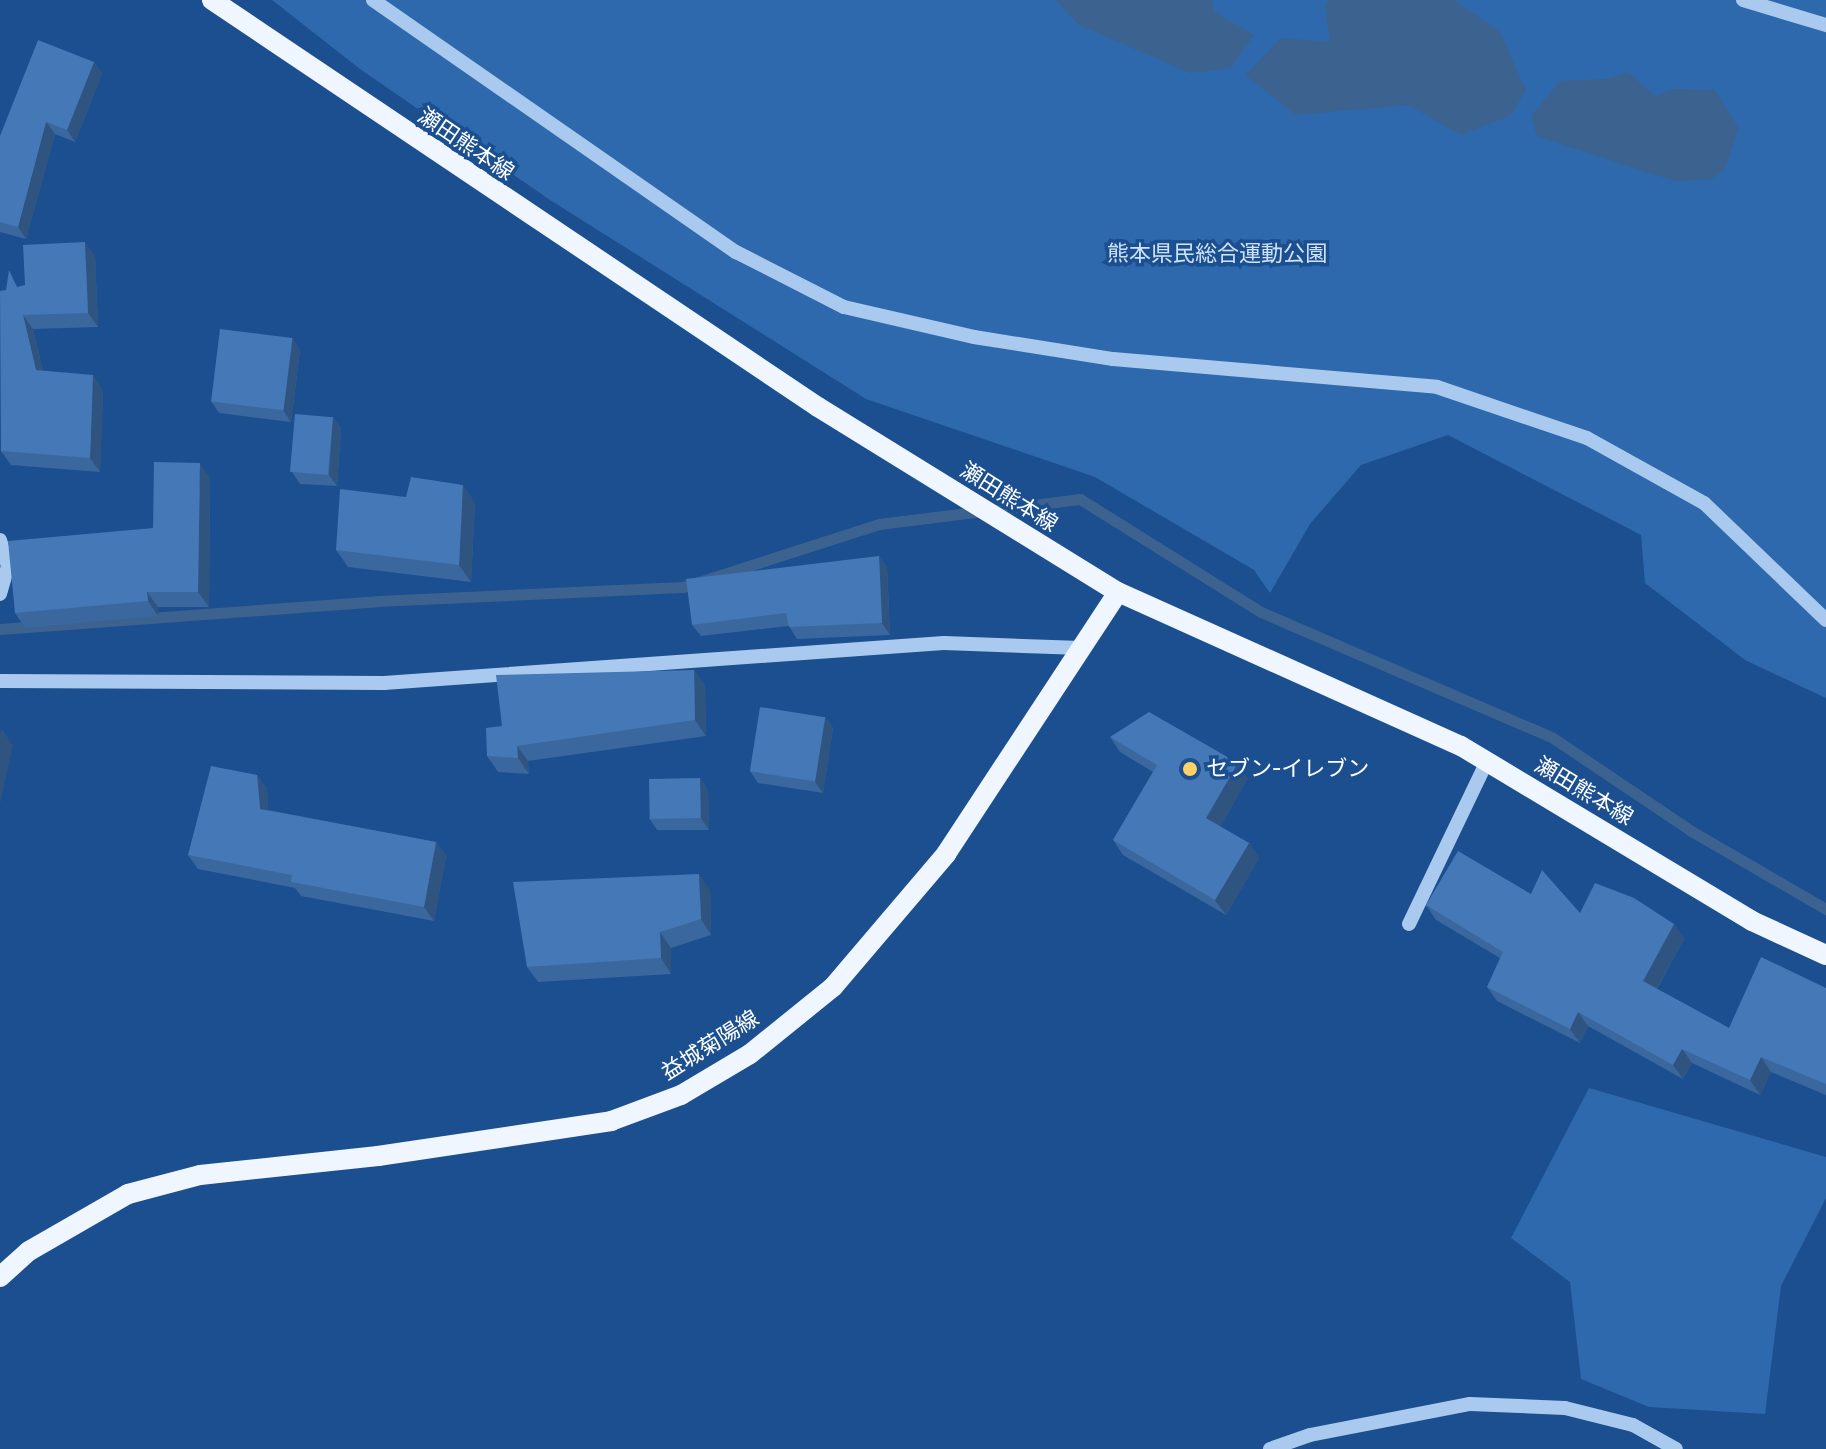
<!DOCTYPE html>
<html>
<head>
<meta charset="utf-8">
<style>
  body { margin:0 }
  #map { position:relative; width:1826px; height:1449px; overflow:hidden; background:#1b4f8f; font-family:Cabin,"Noto Sans JP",sans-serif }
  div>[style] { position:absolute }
  .green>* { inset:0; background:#2e69ad }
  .water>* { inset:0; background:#3c6290 }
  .stream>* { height:11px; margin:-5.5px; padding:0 5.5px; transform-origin:5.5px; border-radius:5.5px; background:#3c6290 }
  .minor>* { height:14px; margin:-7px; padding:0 7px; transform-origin:7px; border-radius:7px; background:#a9c9ee }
  .major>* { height:20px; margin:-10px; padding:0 10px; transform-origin:10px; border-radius:10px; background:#f0f6ff }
  .wall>* { inset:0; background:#3a679d }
  .shaded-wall>* { inset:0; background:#305480 }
  .building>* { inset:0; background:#4478b7; transform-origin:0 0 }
  .dots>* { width:22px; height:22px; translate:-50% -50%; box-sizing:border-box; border:4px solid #1b4f8f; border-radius:50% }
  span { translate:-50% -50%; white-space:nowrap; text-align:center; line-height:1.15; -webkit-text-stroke:7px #1b4f8f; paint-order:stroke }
  .street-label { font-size:22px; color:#fff }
  .park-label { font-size:22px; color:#cfe3fa }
  .poi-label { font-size:22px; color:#fff }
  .left { translate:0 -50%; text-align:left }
</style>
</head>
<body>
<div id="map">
  <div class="green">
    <div style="clip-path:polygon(272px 0,1826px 0,1826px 698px,1745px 660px,1645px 583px,1641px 535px,1448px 435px,1361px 465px,1310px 524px,1270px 593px,1254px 570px,1095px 477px,866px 399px,550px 200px,360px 69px)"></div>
    <div style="clip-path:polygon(1589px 1088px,1826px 1157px,1826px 1198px,1781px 1286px,1765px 1414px,1649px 1407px,1581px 1379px,1570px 1282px,1511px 1238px)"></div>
  </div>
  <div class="water">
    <div style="clip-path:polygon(1056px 0,1212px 0,1214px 12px,1254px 35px,1231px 68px,1190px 73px,1079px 25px)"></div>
    <div style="clip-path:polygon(1330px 0,1454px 0,1500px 32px,1526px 90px,1510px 116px,1461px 135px,1408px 105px,1296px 115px,1245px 75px,1281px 38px,1330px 42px,1325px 5px)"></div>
    <div style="clip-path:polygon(1628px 72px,1655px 96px,1673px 89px,1715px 90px,1739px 129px,1725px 168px,1712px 179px,1674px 181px,1537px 136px,1531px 116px,1560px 81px,1607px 79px)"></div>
  </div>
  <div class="stream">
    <div style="left:0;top:629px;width:378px;rotate:-4.2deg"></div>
    <div style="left:377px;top:601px;width:306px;rotate:-2.6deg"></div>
    <div style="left:683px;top:587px;width:206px;rotate:-17.8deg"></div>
    <div style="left:879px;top:524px;width:203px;rotate:-7.1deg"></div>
    <div style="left:1080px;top:499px;width:213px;rotate:32deg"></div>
    <div style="left:1261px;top:612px;width:318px;rotate:23.3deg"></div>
    <div style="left:1553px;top:738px;width:169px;rotate:33.9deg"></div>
    <div style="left:1693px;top:832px;width:154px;rotate:30.1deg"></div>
  </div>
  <div class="minor">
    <div style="left:373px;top:0;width:442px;rotate:34.8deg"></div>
    <div style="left:736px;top:252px;width:121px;rotate:27deg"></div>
    <div style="left:844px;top:307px;width:133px;rotate:13deg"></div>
    <div style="left:974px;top:337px;width:141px;rotate:9deg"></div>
    <div style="left:1113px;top:359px;width:325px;rotate:4.9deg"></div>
    <div style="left:1437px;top:387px;width:158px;rotate:18.8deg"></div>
    <div style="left:1587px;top:438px;width:134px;rotate:29.1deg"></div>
    <div style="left:1704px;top:503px;width:169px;rotate:43.8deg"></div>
    <div style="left:1743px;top:0;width:87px;rotate:16.8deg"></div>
    <div style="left:0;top:540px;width:27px;rotate:73deg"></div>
    <div style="left:8px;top:566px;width:29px;rotate:106deg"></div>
    <div style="left:0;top:681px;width:384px;rotate:0.3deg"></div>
    <div style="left:384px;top:683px;width:561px;rotate:-4.09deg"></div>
    <div style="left:944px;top:643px;width:137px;rotate:2.1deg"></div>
    <div style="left:1409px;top:924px;width:181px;rotate:-64.4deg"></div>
    <div style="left:1270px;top:1449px;width:42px;rotate:-19.3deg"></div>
    <div style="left:1310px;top:1435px;width:163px;rotate:-11deg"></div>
    <div style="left:1470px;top:1404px;width:95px;rotate:2.4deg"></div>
    <div style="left:1565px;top:1408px;width:70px;rotate:14deg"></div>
    <div style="left:1633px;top:1425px;width:49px;rotate:29.2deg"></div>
  </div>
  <div class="major">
    <div style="left:212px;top:0;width:730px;rotate:33.89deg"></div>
    <div style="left:818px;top:407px;width:352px;rotate:31.7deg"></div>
    <div style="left:1118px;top:592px;width:376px;rotate:24.2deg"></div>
    <div style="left:1461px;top:746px;width:340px;rotate:31deg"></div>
    <div style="left:1752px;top:921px;width:81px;rotate:24.7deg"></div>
    <div style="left:0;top:1277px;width:39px;rotate:-42deg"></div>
    <div style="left:29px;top:1251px;width:114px;rotate:-29.9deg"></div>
    <div style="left:128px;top:1194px;width:74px;rotate:-14.8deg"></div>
    <div style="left:200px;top:1175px;width:179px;rotate:-6.1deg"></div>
    <div style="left:378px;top:1156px;width:236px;rotate:-8.5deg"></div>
    <div style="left:611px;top:1121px;width:75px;rotate:-20.4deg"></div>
    <div style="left:681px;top:1095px;width:80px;rotate:-30.7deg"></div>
    <div style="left:750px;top:1054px;width:107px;rotate:-38.9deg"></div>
    <div style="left:833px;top:987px;width:175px;rotate:-49.6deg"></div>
    <div style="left:946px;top:854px;width:313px;rotate:-56.7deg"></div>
  </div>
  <div class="wall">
    <div style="clip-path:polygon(94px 62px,102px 74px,75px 142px,55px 134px,26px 239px,0 232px,0 136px)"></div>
    <div style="clip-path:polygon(95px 256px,98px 327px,33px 329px,43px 371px,103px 390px,100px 472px,11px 465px,1px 451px,20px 287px)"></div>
    <div style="clip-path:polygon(292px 338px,300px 350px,291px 422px,219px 413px,211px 401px)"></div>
    <div style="clip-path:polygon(333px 417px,341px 429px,337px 486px,300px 484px,292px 472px)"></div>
    <div style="clip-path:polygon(210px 478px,209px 607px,158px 607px,158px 616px,25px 628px,15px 613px,153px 528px)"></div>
    <div style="clip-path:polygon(406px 497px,475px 502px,471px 582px,348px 567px,336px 550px)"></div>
    <div style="clip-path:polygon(879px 556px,887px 567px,890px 635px,797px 639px,789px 626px,701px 636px,692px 625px)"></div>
    <div style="clip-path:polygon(694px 670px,705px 686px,706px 736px,528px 761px,529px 774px,498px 772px,487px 756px,502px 726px)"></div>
    <div style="clip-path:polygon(825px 717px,833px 728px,823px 793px,758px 783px,750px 771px)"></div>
    <div style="clip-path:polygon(1110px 737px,1248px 778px,1220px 827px,1249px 843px,1259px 858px,1226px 915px,1123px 855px,1113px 840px,1153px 772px,1120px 752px)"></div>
    <div style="clip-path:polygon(257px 775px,267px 789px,268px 810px,436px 842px,446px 856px,434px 921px,301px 896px,295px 888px,198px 869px,188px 855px)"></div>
    <div style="clip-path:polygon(700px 778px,708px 790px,709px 830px,657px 830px,649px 818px)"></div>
    <div style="clip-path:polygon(710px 890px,711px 935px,671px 948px,671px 974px,538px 982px,527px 967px)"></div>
    <div style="clip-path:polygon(1531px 894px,1580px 913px,1674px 924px,1684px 939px,1657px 989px,1729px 1028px,1826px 988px,1826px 1095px,1771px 1072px,1760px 1095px,1692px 1063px,1683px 1079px,1588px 1026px,1580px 1043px,1497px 1001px,1487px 987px,1500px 958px,1436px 920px,1426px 905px)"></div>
  </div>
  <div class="shaded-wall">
    <div style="clip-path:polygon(94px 62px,102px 74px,75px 142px,67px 130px)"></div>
    <div style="clip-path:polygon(46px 122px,55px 134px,26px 239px,18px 227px)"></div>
    <div style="clip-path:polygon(85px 242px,95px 256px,98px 327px,88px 313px)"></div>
    <div style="clip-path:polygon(23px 315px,33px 329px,46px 384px,36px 370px)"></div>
    <div style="clip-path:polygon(292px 338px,300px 350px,291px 422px,283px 410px)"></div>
    <div style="clip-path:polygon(93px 375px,103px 390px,100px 472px,90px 458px)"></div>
    <div style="clip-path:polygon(333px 417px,341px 429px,337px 486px,329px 475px)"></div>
    <div style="clip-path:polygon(200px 463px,210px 478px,209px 607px,198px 592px)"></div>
    <div style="clip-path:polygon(463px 485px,475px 502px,471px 582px,459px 565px)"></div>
    <div style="clip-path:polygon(879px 556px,887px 567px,890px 635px,882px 623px)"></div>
    <div style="clip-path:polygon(147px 592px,158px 607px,158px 616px,148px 601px)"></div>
    <div style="clip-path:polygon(694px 670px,705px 686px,706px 736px,695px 720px)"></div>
    <div style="clip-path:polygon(825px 717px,833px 728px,823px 793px,815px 782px)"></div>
    <div style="clip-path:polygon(1px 728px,13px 745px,0 804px,0 734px)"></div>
    <div style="clip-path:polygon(517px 746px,528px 761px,529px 774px,518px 758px)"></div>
    <div style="clip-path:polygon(1238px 763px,1248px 778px,1217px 833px,1206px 818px)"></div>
    <div style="clip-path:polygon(257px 775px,267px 789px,269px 823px,260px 809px)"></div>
    <div style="clip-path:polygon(700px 778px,708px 790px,709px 830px,701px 818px)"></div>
    <div style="clip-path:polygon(436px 842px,446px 856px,434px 921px,424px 907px)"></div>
    <div style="clip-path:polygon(1249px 843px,1259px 858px,1226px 915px,1215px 900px)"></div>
    <div style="clip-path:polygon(699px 874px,710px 890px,711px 935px,701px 919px)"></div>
    <div style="clip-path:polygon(1674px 924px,1684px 939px,1653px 995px,1643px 981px)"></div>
    <div style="clip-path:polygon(660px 932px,671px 948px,671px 974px,661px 958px)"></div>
    <div style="clip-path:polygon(1578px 1012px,1588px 1026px,1580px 1043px,1570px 1029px)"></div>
    <div style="clip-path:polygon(1682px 1049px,1692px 1063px,1683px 1079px,1673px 1065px)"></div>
    <div style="clip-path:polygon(1761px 1057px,1771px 1072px,1760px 1095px,1750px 1080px)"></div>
  </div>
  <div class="building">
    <div style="clip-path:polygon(38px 40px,94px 62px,67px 130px,46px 122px,18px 227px,0 222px,0 136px)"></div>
    <div style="clip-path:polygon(85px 242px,88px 313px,23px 315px,36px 370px,93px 375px,90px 458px,1px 451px,0 291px,6px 290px,9px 270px,17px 287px,25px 285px,23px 245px)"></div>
    <div style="left:220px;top:329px;width:73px;height:73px;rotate:7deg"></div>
    <div style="left:295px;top:414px;width:38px;height:58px;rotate:5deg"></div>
    <div style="clip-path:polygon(154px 462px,200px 463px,198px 592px,147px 592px,148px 601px,15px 613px,8px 541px,153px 528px)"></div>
    <div style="clip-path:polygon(411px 477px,463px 485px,459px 565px,336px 550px,340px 489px,406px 497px)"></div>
    <div style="clip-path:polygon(879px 556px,882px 623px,789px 627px,786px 613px,692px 625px,686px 579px)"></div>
    <div style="clip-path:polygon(694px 670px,695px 720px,517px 746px,518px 758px,487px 756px,486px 728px,502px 726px,496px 675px)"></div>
    <div style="left:760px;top:707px;width:66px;height:65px;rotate:9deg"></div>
    <div style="clip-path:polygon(1149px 712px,1238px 763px,1206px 818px,1249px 843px,1215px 900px,1113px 840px,1157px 765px,1110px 737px)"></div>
    <div style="clip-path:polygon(211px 766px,257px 775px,260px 809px,436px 842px,424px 907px,291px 882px,292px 875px,188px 855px)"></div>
    <div style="left:700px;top:778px;width:40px;height:51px;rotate:89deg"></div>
    <div style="clip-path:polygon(1458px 851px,1531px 894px,1542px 870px,1580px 913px,1595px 883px,1634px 898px,1674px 924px,1643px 981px,1729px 1028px,1761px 957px,1826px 988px,1826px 1084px,1761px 1057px,1750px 1080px,1682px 1049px,1673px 1065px,1578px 1012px,1570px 1029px,1487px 987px,1503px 952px,1426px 905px)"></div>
    <div style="clip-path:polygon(699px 874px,701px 919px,660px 932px,661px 958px,527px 967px,513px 882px)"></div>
  </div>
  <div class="dots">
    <div style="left:1190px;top:769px;background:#ffd166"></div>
  </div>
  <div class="street-label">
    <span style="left:466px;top:144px;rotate:34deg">瀬田熊本線</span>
    <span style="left:1009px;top:497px;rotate:32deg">瀬田熊本線</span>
    <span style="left:1584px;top:791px;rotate:31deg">瀬田熊本線</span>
    <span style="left:710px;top:1045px;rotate:-32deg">益城菊陽線</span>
  </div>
  <div class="park-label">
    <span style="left:1217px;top:254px">熊本県民総合運動公園</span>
  </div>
  <div class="poi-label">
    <span class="left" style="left:1206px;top:769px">セブン-イレブン</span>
  </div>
</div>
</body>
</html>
